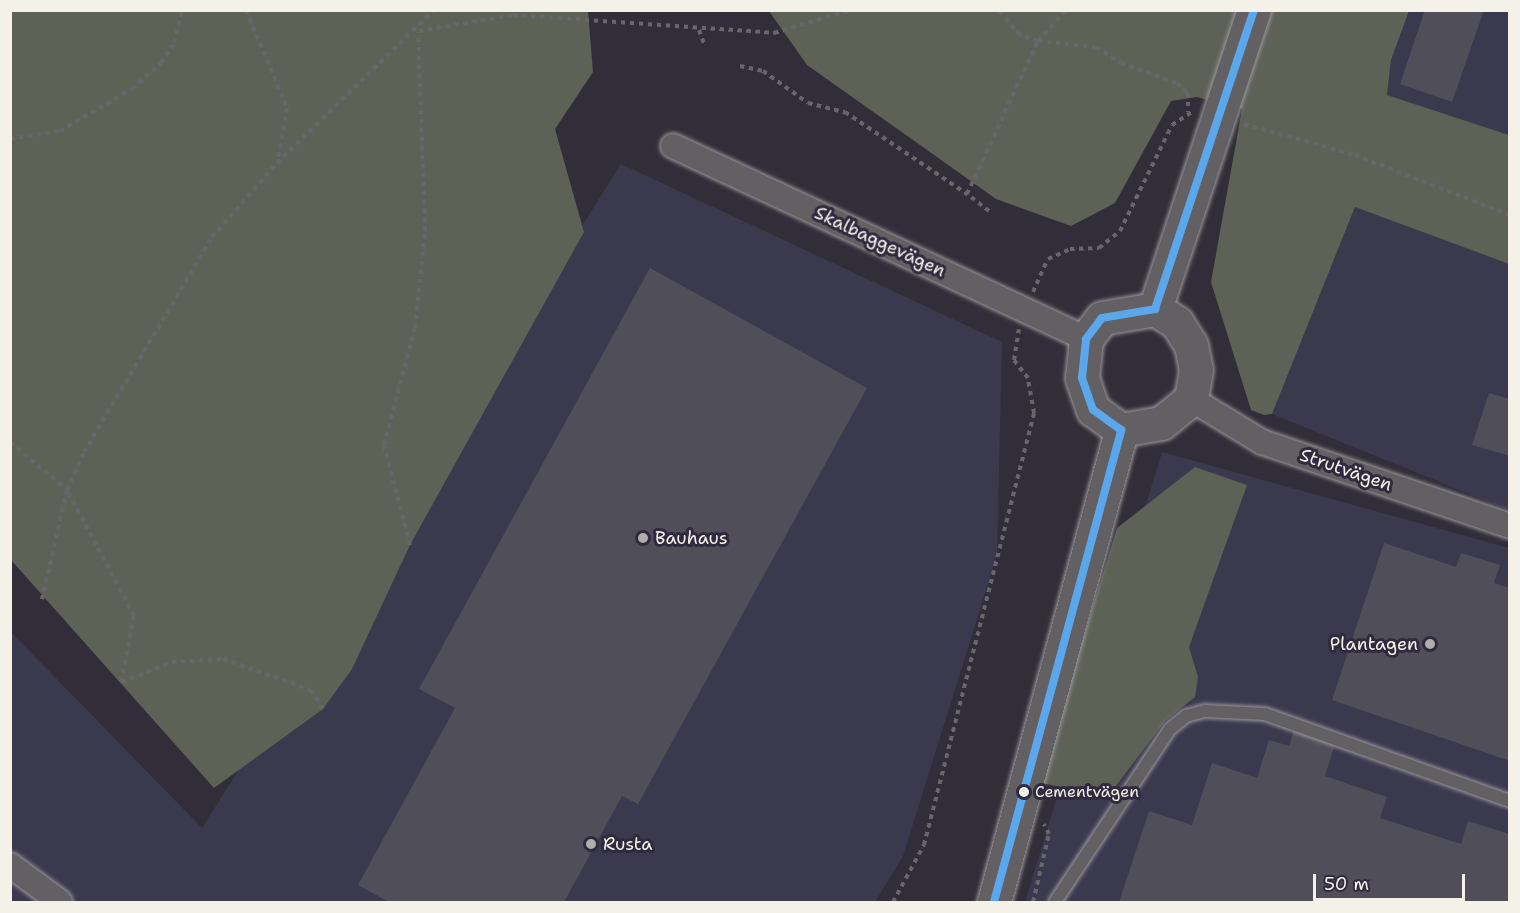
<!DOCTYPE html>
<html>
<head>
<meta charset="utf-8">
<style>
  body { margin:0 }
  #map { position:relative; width:1520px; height:913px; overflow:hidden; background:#312e39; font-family:"Shantell Sans",sans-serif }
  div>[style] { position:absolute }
  .built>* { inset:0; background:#3b394e }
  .green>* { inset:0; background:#5d6156 }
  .building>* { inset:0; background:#504f59 }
  .path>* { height:4px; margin-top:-2px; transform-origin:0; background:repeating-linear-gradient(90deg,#68666b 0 4.5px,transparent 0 9px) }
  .roads { filter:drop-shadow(0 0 2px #9a989b) drop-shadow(0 0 2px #9a989b) }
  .service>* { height:12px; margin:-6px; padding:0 6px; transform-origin:6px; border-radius:6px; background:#626063 }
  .minor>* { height:24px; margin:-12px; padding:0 12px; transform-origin:12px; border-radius:12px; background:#626063 }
  .secondary>* { height:33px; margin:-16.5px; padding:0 16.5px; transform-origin:16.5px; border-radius:16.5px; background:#626063 }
  .bus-1>* { height:8px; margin:-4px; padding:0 4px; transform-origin:4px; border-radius:4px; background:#5aa8eb }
  .dots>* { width:16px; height:16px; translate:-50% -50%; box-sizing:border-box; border:3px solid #2f2a3d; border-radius:50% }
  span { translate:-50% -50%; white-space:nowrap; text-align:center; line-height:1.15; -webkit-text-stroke:6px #2f2a3d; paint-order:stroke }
  .bus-label { font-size:16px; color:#f4f1e8 }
  .left { translate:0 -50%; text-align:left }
  .street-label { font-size:18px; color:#f4f1e8 }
  .poi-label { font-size:18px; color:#f4f1e8 }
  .right { translate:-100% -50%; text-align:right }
  .frame { position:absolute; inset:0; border:12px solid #f4f1e8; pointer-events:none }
  .scale { position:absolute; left:1313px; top:874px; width:152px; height:27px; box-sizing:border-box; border:3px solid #f4f1e8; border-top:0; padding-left:8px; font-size:18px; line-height:21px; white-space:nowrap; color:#f4f1e8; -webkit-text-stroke:4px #2f2a3d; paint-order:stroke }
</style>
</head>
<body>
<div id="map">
  <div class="built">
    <div style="clip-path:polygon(1409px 11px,1509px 11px,1509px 135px,1387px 95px,1391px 60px)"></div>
    <div style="clip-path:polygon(621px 164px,1002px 342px,997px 555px,903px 856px,875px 902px,11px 902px,10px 631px,202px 828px)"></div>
    <div style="clip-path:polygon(1355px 207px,1509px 264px,1509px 510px,1272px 414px)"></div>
    <div style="clip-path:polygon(1162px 452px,1509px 548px,1509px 902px,1025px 902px)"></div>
  </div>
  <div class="green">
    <div style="clip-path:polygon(10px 11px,588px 11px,593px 72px,555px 129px,584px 232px,410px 545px,352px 669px,323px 709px,214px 788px,11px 560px)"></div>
    <div style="clip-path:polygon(769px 11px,1409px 11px,1391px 60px,1387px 95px,1509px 135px,1509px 264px,1355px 207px,1272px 414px,1264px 415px,1251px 410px,1211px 282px,1242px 109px,1197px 97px,1171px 101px,1115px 203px,1071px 226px,996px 199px,913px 140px,807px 65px)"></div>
    <div style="clip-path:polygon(1195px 467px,1247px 485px,1189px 647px,1198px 677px,1195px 697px,1165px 721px,1106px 799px,1039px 782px,1117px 528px)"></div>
  </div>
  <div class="building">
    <div style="clip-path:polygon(1425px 10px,1484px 10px,1452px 102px,1400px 84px)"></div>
    <div style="clip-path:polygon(650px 268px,867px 388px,638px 804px,622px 796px,564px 902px,389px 902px,358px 885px,455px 708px,419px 689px)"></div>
    <div style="clip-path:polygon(1489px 393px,1510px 399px,1510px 456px,1472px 445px)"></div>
    <div style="clip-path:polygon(1384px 543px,1456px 567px,1461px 553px,1500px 565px,1494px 583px,1510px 588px,1510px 761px,1332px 700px)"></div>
    <div style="clip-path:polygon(1294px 730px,1335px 744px,1325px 776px,1387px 797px,1380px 818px,1461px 844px,1468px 821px,1510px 834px,1510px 902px,1119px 902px,1149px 811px,1192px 825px,1212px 763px,1257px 778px,1269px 740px,1289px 746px)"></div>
  </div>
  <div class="path">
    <div style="left:246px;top:10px;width:106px;rotate:67.3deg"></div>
    <div style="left:287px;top:108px;width:55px;rotate:99.5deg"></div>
    <div style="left:699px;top:30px;width:15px;rotate:70deg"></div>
    <div style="left:419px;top:31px;width:95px;rotate:-9.7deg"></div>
    <div style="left:513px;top:15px;width:262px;rotate:3.9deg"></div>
    <div style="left:774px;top:33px;width:80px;rotate:-16.6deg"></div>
    <div style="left:1038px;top:41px;width:58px;rotate:5.9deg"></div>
    <div style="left:1096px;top:47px;width:30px;rotate:33deg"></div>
    <div style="left:1121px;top:63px;width:59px;rotate:19.7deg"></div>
    <div style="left:1177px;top:83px;width:15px;rotate:42deg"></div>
    <div style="left:1188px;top:93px;width:19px;rotate:90deg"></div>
    <div style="left:1038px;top:41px;width:42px;rotate:-47.9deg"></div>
    <div style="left:740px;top:66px;width:24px;rotate:12deg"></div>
    <div style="left:763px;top:71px;width:55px;rotate:35.4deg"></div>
    <div style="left:808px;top:103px;width:38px;rotate:14deg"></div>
    <div style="left:845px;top:112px;width:147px;rotate:33.9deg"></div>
    <div style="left:1244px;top:124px;width:115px;rotate:15.6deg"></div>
    <div style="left:1355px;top:155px;width:166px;rotate:21.2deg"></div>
    <div style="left:10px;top:139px;width:51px;rotate:-9.1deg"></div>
    <div style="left:60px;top:131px;width:83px;rotate:-30.3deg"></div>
    <div style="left:132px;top:89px;width:39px;rotate:-42deg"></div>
    <div style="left:161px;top:63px;width:24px;rotate:-57deg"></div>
    <div style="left:174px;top:43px;width:34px;rotate:-76deg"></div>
    <div style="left:989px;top:211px;width:28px;rotate:-142deg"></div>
    <div style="left:967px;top:194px;width:169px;rotate:-65.1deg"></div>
    <div style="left:1038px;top:41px;width:19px;rotate:-162deg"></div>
    <div style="left:1020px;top:35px;width:33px;rotate:-131deg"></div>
    <div style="left:1033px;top:292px;width:36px;rotate:-66deg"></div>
    <div style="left:1048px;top:259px;width:24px;rotate:-24deg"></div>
    <div style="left:1070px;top:249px;width:29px;rotate:-2deg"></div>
    <div style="left:1099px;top:248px;width:27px;rotate:-39deg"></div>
    <div style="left:1120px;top:231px;width:118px;rotate:-63.9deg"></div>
    <div style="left:1172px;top:125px;width:24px;rotate:-33deg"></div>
    <div style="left:10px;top:442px;width:75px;rotate:40.1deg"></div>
    <div style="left:67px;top:490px;width:112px;rotate:102.9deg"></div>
    <div style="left:410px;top:545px;width:103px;rotate:-104.6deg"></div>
    <div style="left:384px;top:445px;width:121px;rotate:-75.2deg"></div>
    <div style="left:415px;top:328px;width:98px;rotate:-84.1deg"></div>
    <div style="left:425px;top:231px;width:199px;rotate:-92deg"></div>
    <div style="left:121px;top:682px;width:67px;rotate:-78.9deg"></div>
    <div style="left:134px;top:616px;width:143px;rotate:-118deg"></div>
    <div style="left:67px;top:490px;width:42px;rotate:-65.9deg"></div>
    <div style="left:84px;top:452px;width:250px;rotate:-59.2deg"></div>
    <div style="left:212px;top:237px;width:98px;rotate:-48.7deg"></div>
    <div style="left:277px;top:163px;width:219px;rotate:-44.3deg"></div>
    <div style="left:122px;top:682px;width:54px;rotate:-21.8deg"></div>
    <div style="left:172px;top:662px;width:51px;rotate:-3.4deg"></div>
    <div style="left:223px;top:659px;width:93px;rotate:19.4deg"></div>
    <div style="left:311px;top:690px;width:22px;rotate:58deg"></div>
    <div style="left:893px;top:902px;width:65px;rotate:-61.5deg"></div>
    <div style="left:924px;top:845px;width:446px;rotate:-75.7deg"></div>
    <div style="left:1034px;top:413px;width:36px;rotate:-100deg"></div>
    <div style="left:1028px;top:378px;width:23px;rotate:-128deg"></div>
    <div style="left:1014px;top:360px;width:31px;rotate:-81deg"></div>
    <div style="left:1033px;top:902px;width:70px;rotate:-76.8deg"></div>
    <div style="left:1049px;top:834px;width:11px;rotate:-117deg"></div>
  </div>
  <div class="roads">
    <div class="service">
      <div style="left:1055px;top:902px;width:208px;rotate:-56.4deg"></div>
      <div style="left:1170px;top:729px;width:21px;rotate:-39deg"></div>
      <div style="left:1186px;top:716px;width:20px;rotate:-15deg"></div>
      <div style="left:1205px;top:711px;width:60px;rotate:2.9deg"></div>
      <div style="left:1265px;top:714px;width:260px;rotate:19.6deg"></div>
    </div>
    <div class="minor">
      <div style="left:673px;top:146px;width:456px;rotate:25deg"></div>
      <div style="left:1191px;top:399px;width:83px;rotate:31.2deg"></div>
      <div style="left:1262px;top:442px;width:262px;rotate:18.7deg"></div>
      <div style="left:10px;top:865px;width:62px;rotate:36.5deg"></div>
    </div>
    <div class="secondary">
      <div style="left:1155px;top:309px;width:26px;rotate:32deg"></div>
      <div style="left:1177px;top:323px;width:26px;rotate:58deg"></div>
      <div style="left:1191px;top:345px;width:25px;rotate:79deg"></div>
      <div style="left:1196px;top:370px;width:29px;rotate:100deg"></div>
      <div style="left:1191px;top:399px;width:38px;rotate:141deg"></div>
      <div style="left:1161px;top:423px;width:41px;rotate:170.1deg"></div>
      <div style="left:1121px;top:430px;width:34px;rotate:-144deg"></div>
      <div style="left:1093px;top:410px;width:34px;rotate:-109deg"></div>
      <div style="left:1082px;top:378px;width:39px;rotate:-84deg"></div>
      <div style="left:1086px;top:339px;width:26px;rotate:-53deg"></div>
      <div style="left:1102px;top:318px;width:54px;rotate:-9.6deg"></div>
      <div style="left:1155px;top:309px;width:315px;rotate:-71.7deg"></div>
      <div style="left:994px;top:902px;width:489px;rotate:-74.9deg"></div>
    </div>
  </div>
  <div class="bus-1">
    <div style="left:994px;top:902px;width:489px;rotate:-74.9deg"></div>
    <div style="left:1121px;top:430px;width:34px;rotate:-144deg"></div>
    <div style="left:1093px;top:410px;width:34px;rotate:-109deg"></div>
    <div style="left:1082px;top:378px;width:39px;rotate:-84deg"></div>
    <div style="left:1086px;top:339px;width:26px;rotate:-53deg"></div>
    <div style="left:1102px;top:318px;width:54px;rotate:-9.6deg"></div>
    <div style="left:1155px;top:309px;width:315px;rotate:-71.7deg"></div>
  </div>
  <div class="dots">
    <div style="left:643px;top:538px;background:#b0adab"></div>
    <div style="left:1430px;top:644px;background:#b0adab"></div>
    <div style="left:1024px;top:792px;background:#f4f1e8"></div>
    <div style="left:591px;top:844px;background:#b0adab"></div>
  </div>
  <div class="bus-label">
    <span class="left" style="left:1035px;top:792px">Cementvägen</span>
  </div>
  <div class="street-label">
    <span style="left:880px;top:242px;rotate:25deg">Skalbaggevägen</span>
    <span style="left:1346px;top:470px;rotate:19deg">Strutvägen</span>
  </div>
  <div class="poi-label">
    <span class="left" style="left:655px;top:538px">Bauhaus</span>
    <span class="right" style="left:1418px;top:644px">Plantagen</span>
    <span class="left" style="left:603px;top:844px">Rusta</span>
  </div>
  <div class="frame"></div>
  <div class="scale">50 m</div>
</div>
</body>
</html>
